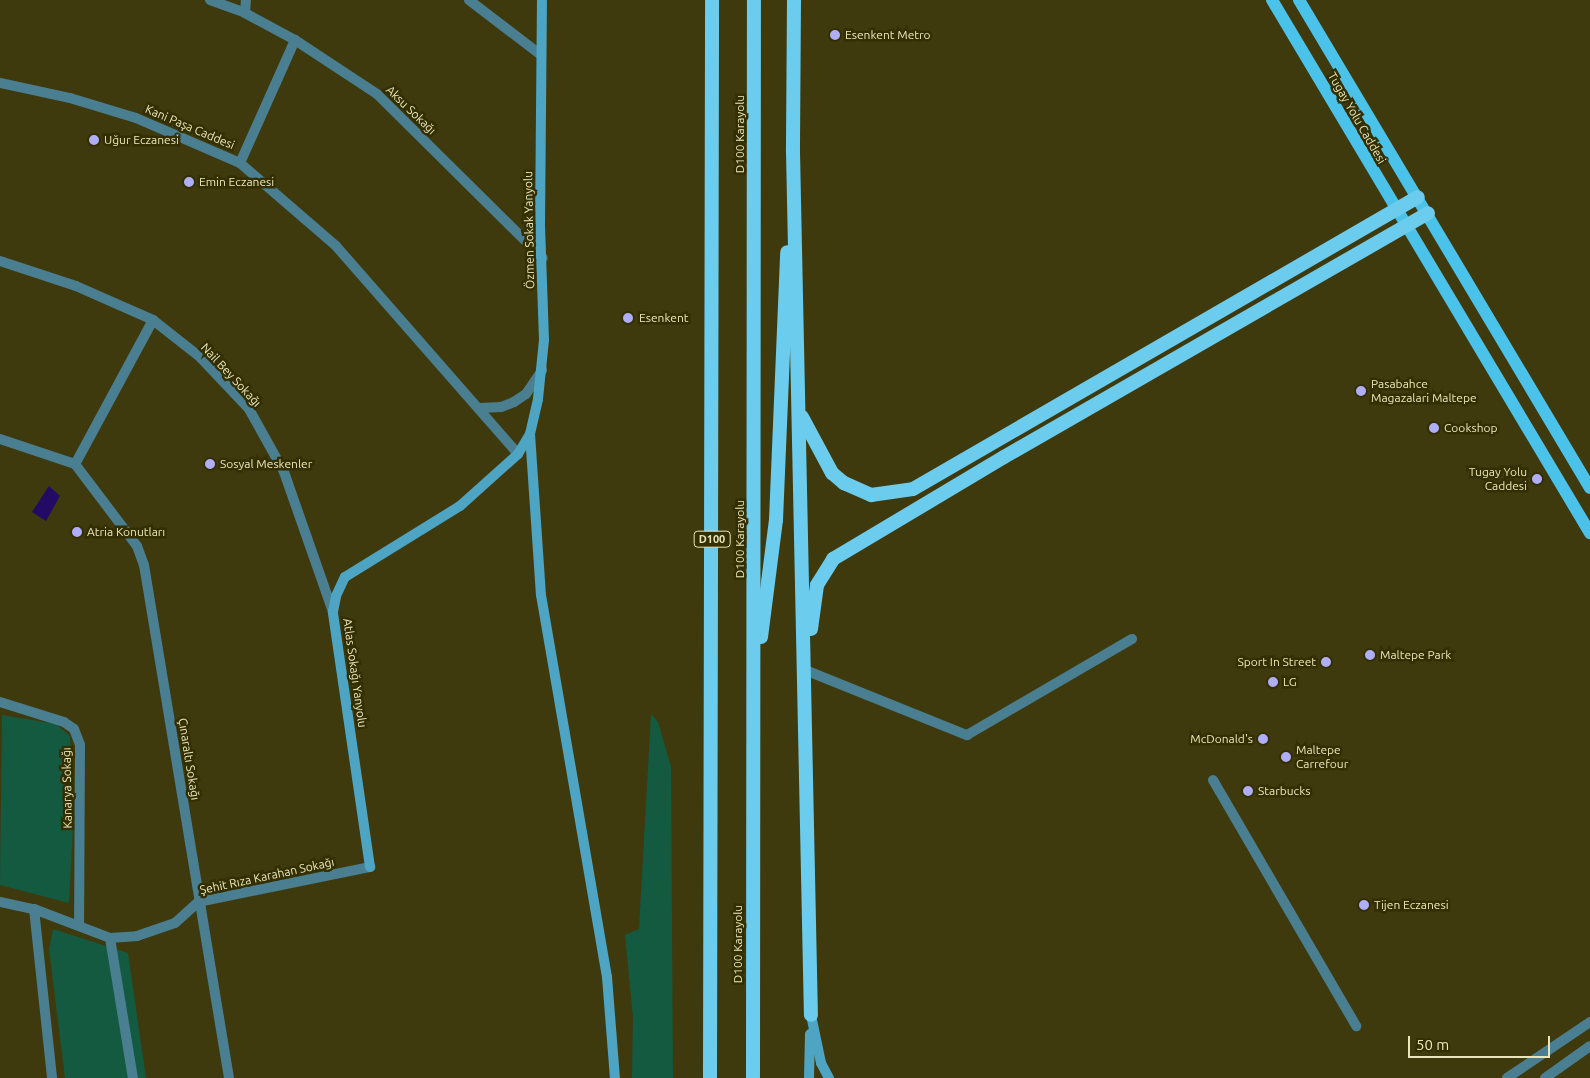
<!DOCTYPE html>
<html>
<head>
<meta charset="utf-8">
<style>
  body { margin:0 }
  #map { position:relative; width:1590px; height:1078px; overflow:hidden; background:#3e3a0d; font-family:Ubuntu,sans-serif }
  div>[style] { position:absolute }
  .green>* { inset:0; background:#145a41 }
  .water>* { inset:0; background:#230a64 }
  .pedestrian>* { height:10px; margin:-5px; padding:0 5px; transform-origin:5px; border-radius:5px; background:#4a7e91 }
  .minor>* { height:10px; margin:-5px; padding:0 5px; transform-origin:5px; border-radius:5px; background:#4a7e91 }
  .tertiary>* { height:10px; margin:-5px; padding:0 5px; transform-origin:5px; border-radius:5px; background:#4a7e91 }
  .secondary>* { height:10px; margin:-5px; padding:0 5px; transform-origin:5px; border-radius:5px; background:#4da4c3 }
  .primary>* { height:12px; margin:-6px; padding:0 6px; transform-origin:6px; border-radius:6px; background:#4bc2ea }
  .trunk>* { height:14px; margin:-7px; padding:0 7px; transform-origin:7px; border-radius:7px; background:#6cccee }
  .dots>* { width:14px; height:14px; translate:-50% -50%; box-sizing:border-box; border:2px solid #332f01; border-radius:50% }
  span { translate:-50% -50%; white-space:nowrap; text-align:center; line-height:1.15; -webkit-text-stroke:5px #332f01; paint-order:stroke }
  .shield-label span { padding:1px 4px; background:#332f01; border:1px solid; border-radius:4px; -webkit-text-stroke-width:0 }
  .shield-label { font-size:11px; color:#e9e6be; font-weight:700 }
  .poi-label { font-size:12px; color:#e9e6be }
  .left { translate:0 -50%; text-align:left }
  .right { translate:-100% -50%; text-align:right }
  .street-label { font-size:12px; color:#e9e6be }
  .scale { position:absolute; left:1408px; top:1036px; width:142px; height:22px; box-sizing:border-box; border:2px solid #e9e6be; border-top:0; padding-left:6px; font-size:15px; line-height:18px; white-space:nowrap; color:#e9e6be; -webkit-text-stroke:4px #332f01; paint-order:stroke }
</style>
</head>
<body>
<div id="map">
  <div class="green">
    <div style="clip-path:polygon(651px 714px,658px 722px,671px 767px,673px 1078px,632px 1078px,633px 1017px,625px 935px,639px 929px)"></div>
    <div style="clip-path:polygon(2px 715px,56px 724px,70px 736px,74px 808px,69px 903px,0 885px)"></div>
    <div style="clip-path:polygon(53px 929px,128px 953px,146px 1078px,65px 1078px,49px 949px)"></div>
  </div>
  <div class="water">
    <div style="clip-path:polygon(49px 486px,60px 496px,46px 521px,32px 512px)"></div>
  </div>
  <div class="pedestrian">
    <div style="left:805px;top:670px;width:175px;rotate:21.9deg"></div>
    <div style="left:967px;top:735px;width:191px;rotate:-30.2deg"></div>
    <div style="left:1213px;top:780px;width:285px;rotate:59.8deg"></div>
  </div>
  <div class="minor">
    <div style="left:210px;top:0;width:37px;rotate:20deg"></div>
    <div style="left:245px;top:13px;width:57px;rotate:28.4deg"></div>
    <div style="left:295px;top:40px;width:98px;rotate:33.4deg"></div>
    <div style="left:377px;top:94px;width:233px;rotate:44.7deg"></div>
    <div style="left:469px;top:0;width:91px;rotate:37.4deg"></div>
    <div style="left:245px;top:13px;width:13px;rotate:-86deg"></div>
    <div style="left:240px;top:163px;width:135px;rotate:-65.9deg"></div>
    <div style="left:0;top:261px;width:80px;rotate:18.2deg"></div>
    <div style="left:76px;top:286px;width:84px;rotate:23.8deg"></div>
    <div style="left:153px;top:320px;width:60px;rotate:38.2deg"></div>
    <div style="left:200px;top:357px;width:71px;rotate:46.7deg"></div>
    <div style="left:249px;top:409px;width:72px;rotate:60.9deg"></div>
    <div style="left:284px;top:472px;width:148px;rotate:70.7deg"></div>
    <div style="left:153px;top:320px;width:164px;rotate:118.4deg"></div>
    <div style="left:75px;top:464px;width:103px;rotate:52.9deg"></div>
    <div style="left:137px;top:546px;width:20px;rotate:70deg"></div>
    <div style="left:144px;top:565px;width:520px;rotate:80.59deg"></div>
    <div style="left:0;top:439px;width:79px;rotate:18.4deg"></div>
    <div style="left:0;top:702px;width:67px;rotate:17.4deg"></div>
    <div style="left:64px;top:722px;width:12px;rotate:35deg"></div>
    <div style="left:74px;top:729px;width:17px;rotate:69deg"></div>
    <div style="left:80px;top:745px;width:180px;rotate:90.3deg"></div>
    <div style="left:0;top:902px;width:35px;rotate:12deg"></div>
    <div style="left:34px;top:909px;width:170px;rotate:83.9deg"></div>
    <div style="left:34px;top:909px;width:81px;rotate:20.9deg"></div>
    <div style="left:110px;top:938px;width:27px;rotate:-4deg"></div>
    <div style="left:137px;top:936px;width:40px;rotate:-18.9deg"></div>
    <div style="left:175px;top:923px;width:31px;rotate:-42deg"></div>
    <div style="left:198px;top:902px;width:176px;rotate:-11.5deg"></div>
    <div style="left:110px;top:938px;width:142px;rotate:80.7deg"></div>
  </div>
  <div class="tertiary">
    <div style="left:0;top:83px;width:72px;rotate:12.1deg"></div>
    <div style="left:70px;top:98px;width:69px;rotate:16.9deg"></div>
    <div style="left:136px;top:118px;width:113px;rotate:23.4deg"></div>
    <div style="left:240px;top:163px;width:127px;rotate:40.8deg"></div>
    <div style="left:336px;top:246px;width:276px;rotate:48.8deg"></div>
    <div style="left:480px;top:408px;width:21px;rotate:-3deg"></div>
    <div style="left:501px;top:407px;width:14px;rotate:-21deg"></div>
    <div style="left:514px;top:402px;width:14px;rotate:-34deg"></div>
    <div style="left:526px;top:394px;width:29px;rotate:-56deg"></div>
    <div style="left:1507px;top:1078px;width:100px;rotate:-34deg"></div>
    <div style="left:1545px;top:1078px;width:55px;rotate:-35.4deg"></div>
  </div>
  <div class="secondary">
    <div style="left:530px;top:434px;width:161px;rotate:86.1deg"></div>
    <div style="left:541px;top:595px;width:388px;rotate:80.2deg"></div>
    <div style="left:607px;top:977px;width:101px;rotate:85.5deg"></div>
    <div style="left:370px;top:867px;width:258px;rotate:-98.3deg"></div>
    <div style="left:333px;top:612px;width:16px;rotate:-79deg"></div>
    <div style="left:336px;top:596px;width:21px;rotate:-65deg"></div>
    <div style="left:345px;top:577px;width:135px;rotate:-31.7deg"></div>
    <div style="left:460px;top:506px;width:78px;rotate:-41.9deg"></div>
    <div style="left:518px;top:454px;width:23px;rotate:-59deg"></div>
    <div style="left:530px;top:434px;width:36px;rotate:-77deg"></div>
    <div style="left:538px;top:399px;width:59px;rotate:-84.2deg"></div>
    <div style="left:544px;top:340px;width:114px;rotate:-92deg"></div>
    <div style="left:540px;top:226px;width:226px;rotate:-89.5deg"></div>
    <div style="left:811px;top:1015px;width:49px;rotate:78.2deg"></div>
    <div style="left:821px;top:1063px;width:17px;rotate:62deg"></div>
    <div style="left:809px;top:1078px;width:44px;rotate:-88.7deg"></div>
  </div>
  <div class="primary">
    <div style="left:1272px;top:0;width:621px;rotate:59.18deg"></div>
    <div style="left:1299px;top:0;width:568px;rotate:59.19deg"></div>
  </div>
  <div class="trunk">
    <div style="left:794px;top:0;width:152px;rotate:90.4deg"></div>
    <div style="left:793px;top:152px;width:863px;rotate:88.81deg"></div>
    <div style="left:802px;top:417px;width:64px;rotate:61.8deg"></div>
    <div style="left:832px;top:473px;width:16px;rotate:40deg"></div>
    <div style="left:844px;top:483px;width:30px;rotate:24deg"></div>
    <div style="left:871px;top:495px;width:42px;rotate:-8.1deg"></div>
    <div style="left:913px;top:489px;width:583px;rotate:-30.04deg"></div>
    <div style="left:811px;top:629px;width:44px;rotate:-82.2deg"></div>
    <div style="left:817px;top:585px;width:31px;rotate:-58deg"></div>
    <div style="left:833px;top:559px;width:199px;rotate:-30.8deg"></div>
    <div style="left:1004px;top:457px;width:489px;rotate:-29.9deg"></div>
    <div style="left:761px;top:637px;width:118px;rotate:-82.7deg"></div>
    <div style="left:776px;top:520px;width:268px;rotate:-87.6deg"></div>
    <div style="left:710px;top:1078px;width:1078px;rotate:-89.89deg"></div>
    <div style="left:753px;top:1078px;width:1078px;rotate:-89.95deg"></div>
  </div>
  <div class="dots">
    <div style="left:835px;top:35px;background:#afaefa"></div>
    <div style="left:94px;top:140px;background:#afaefa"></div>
    <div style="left:189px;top:182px;background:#afaefa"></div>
    <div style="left:628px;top:318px;background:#afaefa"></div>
    <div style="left:1361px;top:391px;background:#afaefa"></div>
    <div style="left:1434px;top:428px;background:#afaefa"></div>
    <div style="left:210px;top:464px;background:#afaefa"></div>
    <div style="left:1537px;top:479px;background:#afaefa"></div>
    <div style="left:77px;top:532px;background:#afaefa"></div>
    <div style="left:1370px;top:655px;background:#afaefa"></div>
    <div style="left:1326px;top:662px;background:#afaefa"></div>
    <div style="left:1273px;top:682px;background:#afaefa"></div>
    <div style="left:1263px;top:739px;background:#afaefa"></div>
    <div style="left:1286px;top:757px;background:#afaefa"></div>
    <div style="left:1248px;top:791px;background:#afaefa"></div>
    <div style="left:1364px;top:905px;background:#afaefa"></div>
  </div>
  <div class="shield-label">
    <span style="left:712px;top:539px">D100</span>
  </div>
  <div class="poi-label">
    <span class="left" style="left:845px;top:35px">Esenkent Metro</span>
    <span class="left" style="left:104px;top:140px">Uğur Eczanesi</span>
    <span class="left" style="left:199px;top:182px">Emin Eczanesi</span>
    <span class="left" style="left:639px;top:318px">Esenkent</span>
    <span class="left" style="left:1371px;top:391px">Pasabahce<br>Magazalari Maltepe</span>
    <span class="left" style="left:1444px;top:428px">Cookshop</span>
    <span class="left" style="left:220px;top:464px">Sosyal Meskenler</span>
    <span class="right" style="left:1527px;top:479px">Tugay Yolu<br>Caddesi</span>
    <span class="left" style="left:87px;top:532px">Atria Konutları</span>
    <span class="left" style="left:1380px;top:655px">Maltepe Park</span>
    <span class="right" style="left:1316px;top:662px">Sport In Street</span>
    <span class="left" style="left:1283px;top:682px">LG</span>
    <span class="right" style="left:1253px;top:739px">McDonald's</span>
    <span class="left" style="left:1296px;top:757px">Maltepe<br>Carrefour</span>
    <span class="left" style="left:1258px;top:791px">Starbucks</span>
    <span class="left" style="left:1374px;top:905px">Tijen Eczanesi</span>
  </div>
  <div class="street-label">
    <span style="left:411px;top:110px;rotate:44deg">Aksu Sokağı</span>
    <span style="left:1357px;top:118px;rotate:60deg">Tugay Yolu Caddesi</span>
    <span style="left:190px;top:127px;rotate:23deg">Kani Paşa Caddesi</span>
    <span style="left:740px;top:134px;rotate:-90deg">D100 Karayolu</span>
    <span style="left:529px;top:230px;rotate:-91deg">Özmen Sokak Yanyolu</span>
    <span style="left:231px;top:375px;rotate:47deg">Nail Bey Sokağı</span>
    <span style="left:740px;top:539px;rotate:-90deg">D100 Karayolu</span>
    <span style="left:355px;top:673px;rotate:82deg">Atlas Sokağı Yanyolu</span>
    <span style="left:189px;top:759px;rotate:81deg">Çınaraltı Sokağı</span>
    <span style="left:67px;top:788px;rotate:-91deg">Kanarya Sokağı</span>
    <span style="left:267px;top:876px;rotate:-12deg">Şehit Rıza Karahan Sokağı</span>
    <span style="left:738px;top:944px;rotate:-90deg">D100 Karayolu</span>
  </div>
  <div class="scale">50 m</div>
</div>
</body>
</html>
